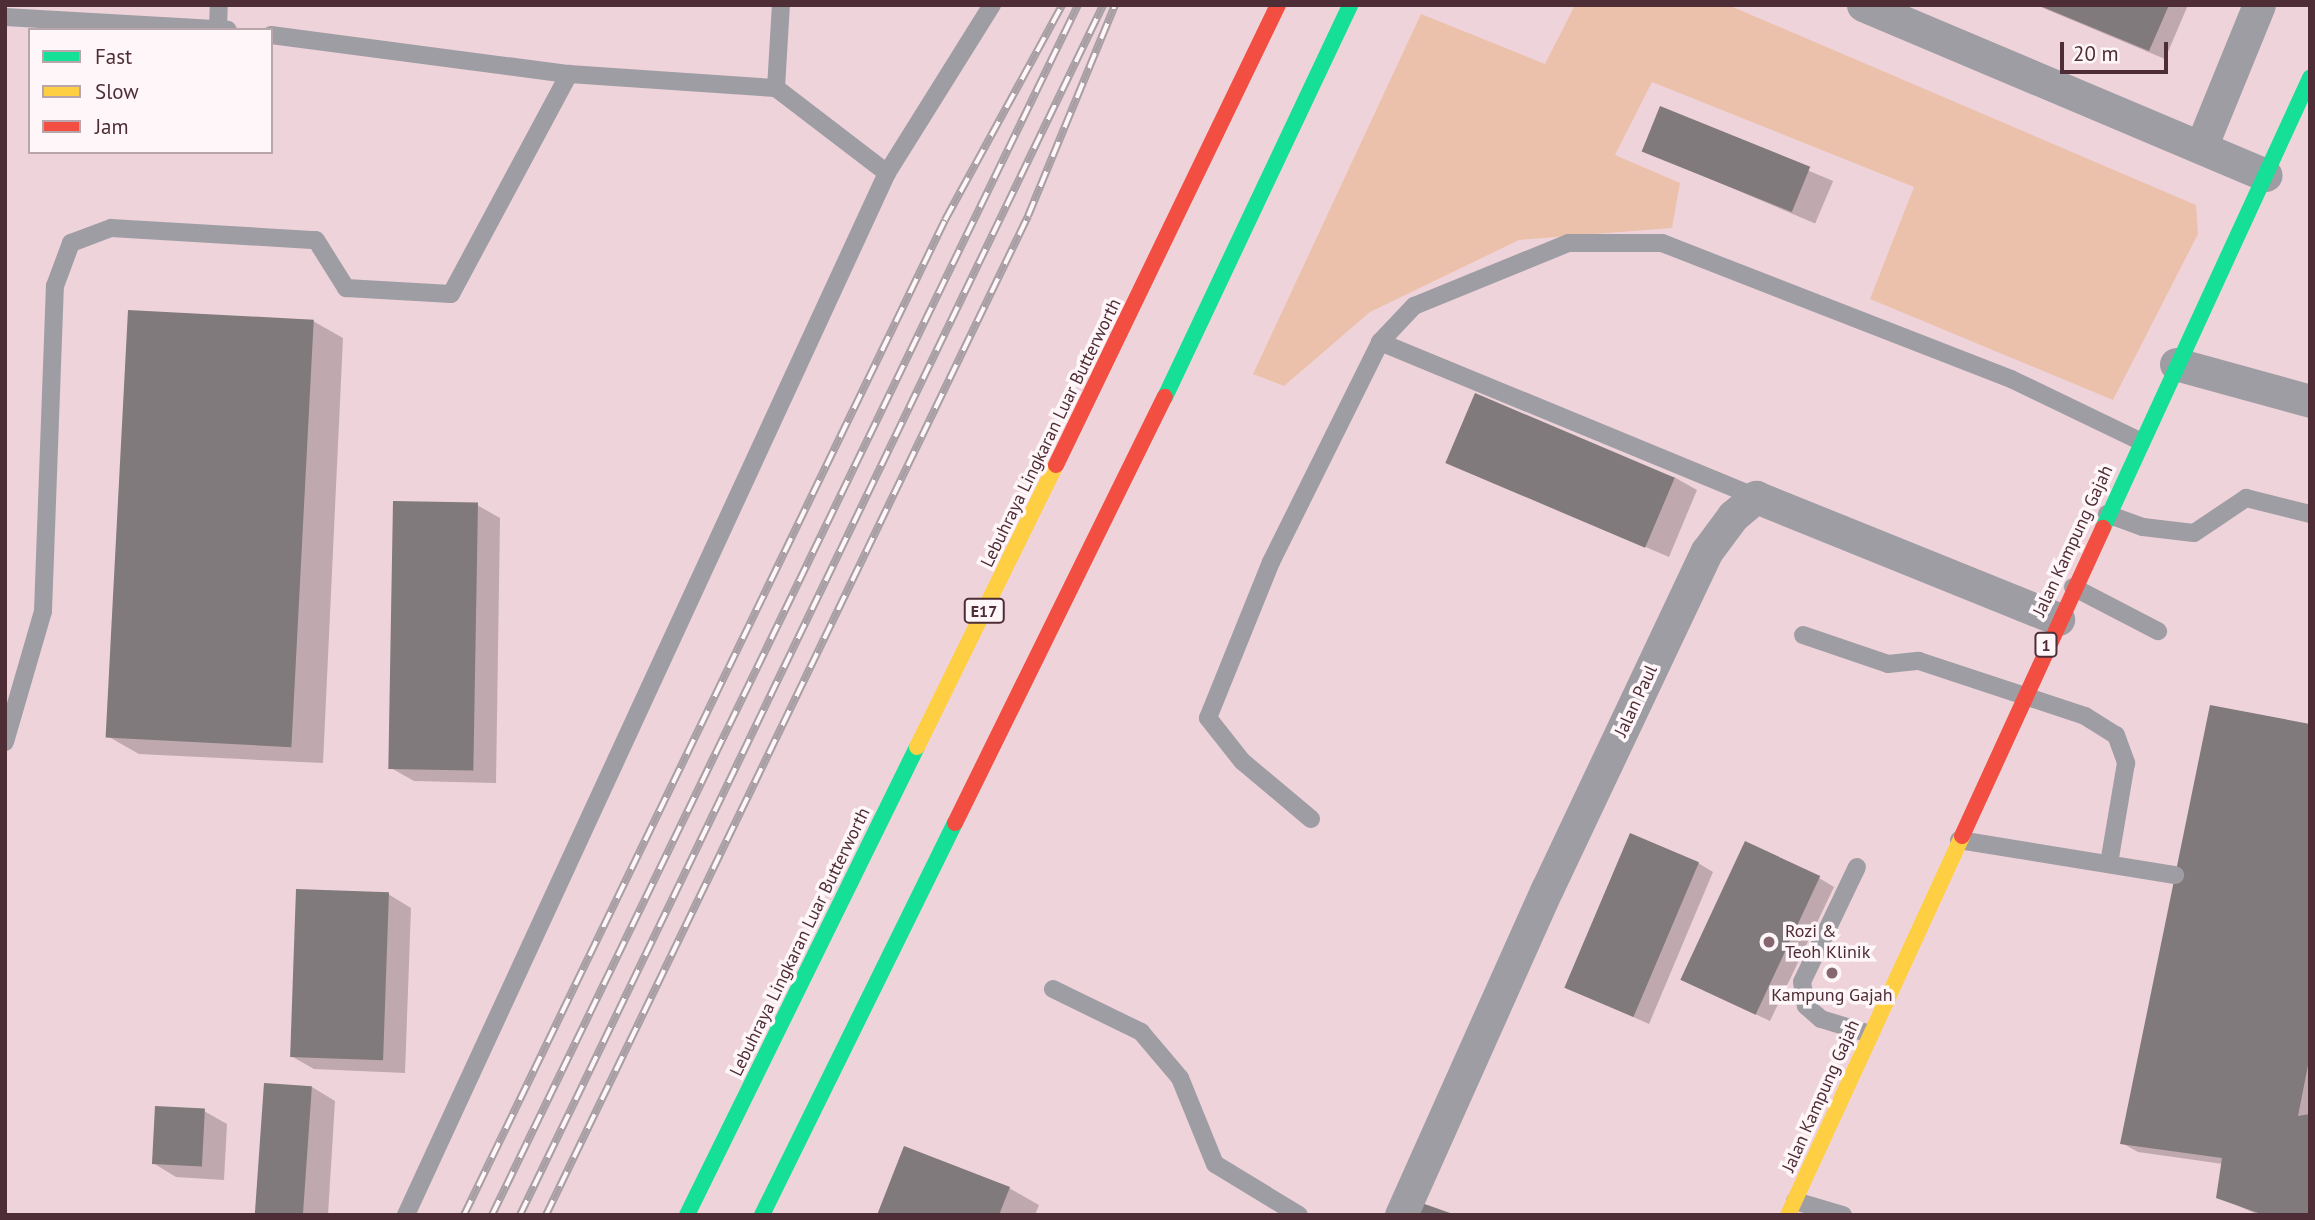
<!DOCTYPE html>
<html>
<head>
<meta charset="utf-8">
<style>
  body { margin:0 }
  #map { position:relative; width:2315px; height:1220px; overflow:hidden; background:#efd3da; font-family:"PT Sans",sans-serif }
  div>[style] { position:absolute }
  .green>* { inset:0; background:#ecc1ab }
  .shadow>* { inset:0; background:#0003; transform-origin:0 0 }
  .building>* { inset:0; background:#807a7c; transform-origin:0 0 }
  .lane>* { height:18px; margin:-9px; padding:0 9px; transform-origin:9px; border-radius:9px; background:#9f9da4 }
  .street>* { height:33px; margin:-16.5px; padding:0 16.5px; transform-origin:16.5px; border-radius:16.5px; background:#9f9da4 }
  .fast>* { height:16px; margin:-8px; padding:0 8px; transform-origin:8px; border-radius:8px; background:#16e098 }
  .slow>* { height:16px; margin:-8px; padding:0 8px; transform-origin:8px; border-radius:8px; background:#ffcf43 }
  .jam>* { height:16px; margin:-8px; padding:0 8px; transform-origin:8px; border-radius:8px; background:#f24e42 }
  .rail>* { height:8px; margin-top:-4px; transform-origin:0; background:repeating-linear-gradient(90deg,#fef6f8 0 16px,#a79fa4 0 32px); box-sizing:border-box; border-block:2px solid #a79fa4 }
  .dots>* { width:19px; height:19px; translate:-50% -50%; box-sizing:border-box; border:4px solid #fef6f8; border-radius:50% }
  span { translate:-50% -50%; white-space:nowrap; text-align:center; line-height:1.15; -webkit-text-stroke:7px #fef6f8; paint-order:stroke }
  .shield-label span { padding:2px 5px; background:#fef6f8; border:2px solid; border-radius:5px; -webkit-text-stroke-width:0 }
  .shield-label { font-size:16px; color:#4e2d36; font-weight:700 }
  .street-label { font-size:18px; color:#4e2d36 }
  .poi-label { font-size:18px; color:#4e2d36 }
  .left { translate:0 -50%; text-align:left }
  .frame { position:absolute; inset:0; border:7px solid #4e2d36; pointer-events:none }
  .legend { position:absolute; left:28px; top:28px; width:245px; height:126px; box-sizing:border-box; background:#fef6f8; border:2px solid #b8a6aa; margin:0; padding:9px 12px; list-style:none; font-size:21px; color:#4e2d36 }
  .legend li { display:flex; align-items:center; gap:14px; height:35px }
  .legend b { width:35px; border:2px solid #b8a6aa }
  .scale { position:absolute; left:2060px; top:42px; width:108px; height:32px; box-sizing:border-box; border:4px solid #4e2d36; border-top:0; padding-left:9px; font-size:21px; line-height:24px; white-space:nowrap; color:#4e2d36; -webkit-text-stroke:5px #fef6f8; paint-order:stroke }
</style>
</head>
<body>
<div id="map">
  <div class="green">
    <div style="clip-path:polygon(1575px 5px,1728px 5px,2196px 205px,2198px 234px,2113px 400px,1870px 299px,1914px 187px,1652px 82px,1615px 155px,1680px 183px,1672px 228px,1519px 240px,1370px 312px,1284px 386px,1253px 374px,1421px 14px,1545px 64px)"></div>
  </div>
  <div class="shadow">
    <div style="clip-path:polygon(2036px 5px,2188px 5px,2165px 59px)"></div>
    <div style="left:1661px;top:108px;width:187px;height:46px;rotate:23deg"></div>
    <div style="clip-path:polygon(313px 321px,343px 338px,323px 763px,139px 754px,109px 737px)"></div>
    <div style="clip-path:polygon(1448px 462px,1674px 477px,1697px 490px,1669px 557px)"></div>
    <div style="clip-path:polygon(477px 505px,500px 518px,496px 783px,414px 781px,391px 768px)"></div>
    <div style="clip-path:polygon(2310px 726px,2310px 1215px,2259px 1215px,2218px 1197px,2223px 1164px,2138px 1152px,2122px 1143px)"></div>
    <div style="clip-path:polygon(1698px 863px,1713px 872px,1649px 1024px,1566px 987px)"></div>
    <div style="clip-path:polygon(1819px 878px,1834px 887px,1770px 1021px,1698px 987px)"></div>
    <div style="clip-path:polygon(388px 894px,411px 908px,405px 1073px,314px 1069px,291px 1056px)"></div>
    <div style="clip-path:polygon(312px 1087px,335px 1101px,328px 1215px,258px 1215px)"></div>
    <div style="clip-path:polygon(204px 1111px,227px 1124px,224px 1180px,176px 1177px,153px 1163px)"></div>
    <div style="clip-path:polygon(1009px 1188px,1039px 1205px,1035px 1215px,879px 1215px)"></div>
  </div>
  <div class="building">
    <div style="clip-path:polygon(2038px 5px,2169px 5px,2149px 51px)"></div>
    <div style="left:1660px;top:106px;width:162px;height:49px;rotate:22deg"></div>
    <div style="left:128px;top:310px;width:186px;height:428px;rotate:3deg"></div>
    <div style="left:1475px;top:393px;width:217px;height:76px;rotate:23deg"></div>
    <div style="left:393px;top:501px;width:85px;height:268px;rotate:1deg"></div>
    <div style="clip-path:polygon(2210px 705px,2310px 724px,2310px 1055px,2298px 1116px,2310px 1114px,2310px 1215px,2264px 1215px,2216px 1198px,2222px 1158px,2120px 1144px)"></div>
    <div style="left:1630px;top:833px;width:75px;height:168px;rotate:23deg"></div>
    <div style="left:1745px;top:841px;width:83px;height:153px;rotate:25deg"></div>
    <div style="left:296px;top:889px;width:93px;height:168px;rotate:2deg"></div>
    <div style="left:264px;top:1083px;width:48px;height:132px;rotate:4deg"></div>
    <div style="left:155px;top:1106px;width:50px;height:58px;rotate:3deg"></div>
    <div style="clip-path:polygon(904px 1146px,1010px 1187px,999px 1215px,877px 1215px)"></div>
    <div style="clip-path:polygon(1416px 1201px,1453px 1214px,1453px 1215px,1411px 1215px)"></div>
  </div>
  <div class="lane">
    <div style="left:5px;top:17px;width:223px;rotate:3.3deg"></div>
    <div style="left:218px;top:28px;width:23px;rotate:-88deg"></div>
    <div style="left:271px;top:35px;width:301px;rotate:7.5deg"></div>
    <div style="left:569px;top:74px;width:207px;rotate:3.9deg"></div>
    <div style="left:776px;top:88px;width:140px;rotate:37.4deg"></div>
    <div style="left:887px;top:173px;width:1148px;rotate:114.78deg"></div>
    <div style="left:776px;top:88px;width:83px;rotate:-86.6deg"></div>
    <div style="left:887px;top:173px;width:198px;rotate:-58deg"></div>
    <div style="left:1380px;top:342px;width:407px;rotate:22.4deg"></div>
    <div style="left:2107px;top:514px;width:38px;rotate:20deg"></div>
    <div style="left:2143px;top:527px;width:51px;rotate:6.7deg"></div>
    <div style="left:2194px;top:533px;width:63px;rotate:-33.9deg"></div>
    <div style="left:2246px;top:498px;width:66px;rotate:14deg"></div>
    <div style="left:2073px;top:587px;width:96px;rotate:27.4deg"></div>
    <div style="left:1803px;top:635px;width:90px;rotate:18.8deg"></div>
    <div style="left:1888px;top:664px;width:31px;rotate:-6deg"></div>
    <div style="left:1919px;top:661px;width:175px;rotate:18.3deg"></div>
    <div style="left:2085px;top:716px;width:36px;rotate:32deg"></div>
    <div style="left:2116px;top:735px;width:30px;rotate:70deg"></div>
    <div style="left:2126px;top:763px;width:102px;rotate:99.6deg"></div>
    <div style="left:5px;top:742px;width:136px;rotate:-73.8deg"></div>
    <div style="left:43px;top:611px;width:325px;rotate:-87.9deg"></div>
    <div style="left:55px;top:286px;width:46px;rotate:-69.6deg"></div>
    <div style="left:71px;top:243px;width:43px;rotate:-20.6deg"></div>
    <div style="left:111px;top:228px;width:205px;rotate:3.4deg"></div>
    <div style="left:316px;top:240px;width:57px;rotate:58deg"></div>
    <div style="left:346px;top:288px;width:105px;rotate:3.3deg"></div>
    <div style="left:451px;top:294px;width:250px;rotate:-61.8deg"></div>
    <div style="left:1311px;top:819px;width:90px;rotate:-140deg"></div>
    <div style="left:1242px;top:761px;width:55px;rotate:-128.3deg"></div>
    <div style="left:1208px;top:718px;width:168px;rotate:-68deg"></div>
    <div style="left:1271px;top:562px;width:246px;rotate:-63.6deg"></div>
    <div style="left:1380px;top:342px;width:50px;rotate:-46.6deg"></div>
    <div style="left:1414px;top:306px;width:166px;rotate:-22.2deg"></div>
    <div style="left:1568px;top:243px;width:94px"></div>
    <div style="left:1662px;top:243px;width:375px;rotate:21.3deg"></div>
    <div style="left:2011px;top:379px;width:143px;rotate:25.7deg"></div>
    <div style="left:1959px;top:840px;width:219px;rotate:9.2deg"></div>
    <div style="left:1857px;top:867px;width:127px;rotate:115.6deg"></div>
    <div style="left:1802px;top:982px;width:24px;rotate:81deg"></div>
    <div style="left:1806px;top:1006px;width:20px;rotate:41deg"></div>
    <div style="left:1821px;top:1019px;width:51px;rotate:17deg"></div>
    <div style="left:1053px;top:989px;width:98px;rotate:26deg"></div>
    <div style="left:1141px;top:1032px;width:60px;rotate:49.7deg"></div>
    <div style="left:1180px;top:1078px;width:93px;rotate:67.9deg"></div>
    <div style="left:1215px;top:1164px;width:98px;rotate:31.3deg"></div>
    <div style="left:1795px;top:1201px;width:50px;rotate:16.3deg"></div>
  </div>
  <div class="street">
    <div style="left:1863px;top:5px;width:437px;rotate:22.9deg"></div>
    <div style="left:2201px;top:147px;width:153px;rotate:-67.8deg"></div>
    <div style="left:2176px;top:364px;width:139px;rotate:15.4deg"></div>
    <div style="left:1401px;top:1215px;width:357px;rotate:-65.9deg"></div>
    <div style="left:1547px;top:889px;width:374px;rotate:-64.7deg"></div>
    <div style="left:1707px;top:551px;width:44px;rotate:-53.4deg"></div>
    <div style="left:1733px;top:516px;width:30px;rotate:-40deg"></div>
    <div style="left:1756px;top:497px;width:326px;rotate:22deg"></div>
  </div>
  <div class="fast">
    <div style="left:1165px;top:397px;width:433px;rotate:-64.7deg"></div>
    <div style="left:2103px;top:528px;width:496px;rotate:-65.3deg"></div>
    <div style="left:687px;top:1215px;width:521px;rotate:-63.83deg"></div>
    <div style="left:762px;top:1215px;width:437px;rotate:-63.8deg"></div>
  </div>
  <div class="slow">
    <div style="left:917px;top:747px;width:314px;rotate:-63.8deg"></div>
    <div style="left:1788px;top:1215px;width:417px;rotate:-65.3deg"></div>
  </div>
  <div class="jam">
    <div style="left:1056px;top:465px;width:511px;rotate:-64.24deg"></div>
    <div style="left:955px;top:823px;width:475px;rotate:-63.8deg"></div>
    <div style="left:1962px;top:836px;width:339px;rotate:-65.4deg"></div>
  </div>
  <div class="rail">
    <div style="left:464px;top:1215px;width:1105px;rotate:-64.2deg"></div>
    <div style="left:945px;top:220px;width:245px;rotate:-61.4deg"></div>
    <div style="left:492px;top:1215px;width:1344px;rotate:-64.16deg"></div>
    <div style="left:520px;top:1215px;width:1343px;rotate:-64.27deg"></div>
    <div style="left:546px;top:1215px;width:1109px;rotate:-64.24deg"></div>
    <div style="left:1028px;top:216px;width:228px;rotate:-67.6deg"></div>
  </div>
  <div class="dots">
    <div style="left:1769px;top:942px;background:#86676f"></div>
    <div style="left:1832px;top:973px;background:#86676f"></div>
  </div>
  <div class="shield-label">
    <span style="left:984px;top:611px">E17</span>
    <span style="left:2046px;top:645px">1</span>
  </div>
  <div class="street-label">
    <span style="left:1051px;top:433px;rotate:-64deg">Lebuhraya Lingkaran Luar Butterworth</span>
    <span style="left:2073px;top:541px;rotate:-65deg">Jalan Kampung Gajah</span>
    <span style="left:1636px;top:701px;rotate:-65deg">Jalan Paul</span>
    <span style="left:800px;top:942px;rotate:-64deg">Lebuhraya Lingkaran Luar Butterworth</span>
    <span style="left:1821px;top:1096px;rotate:-66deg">Jalan Kampung Gajah</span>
  </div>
  <div class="poi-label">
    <span class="left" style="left:1785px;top:942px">Rozi &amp;<br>Teoh Klinik</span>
    <span style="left:1832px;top:995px">Kampung Gajah</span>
  </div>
  <div class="frame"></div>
  <ul class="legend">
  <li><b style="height:9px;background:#16e098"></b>Fast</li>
  <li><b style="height:9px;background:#ffcf43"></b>Slow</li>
  <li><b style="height:9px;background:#f24e42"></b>Jam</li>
  </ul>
  <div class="scale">20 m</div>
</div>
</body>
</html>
